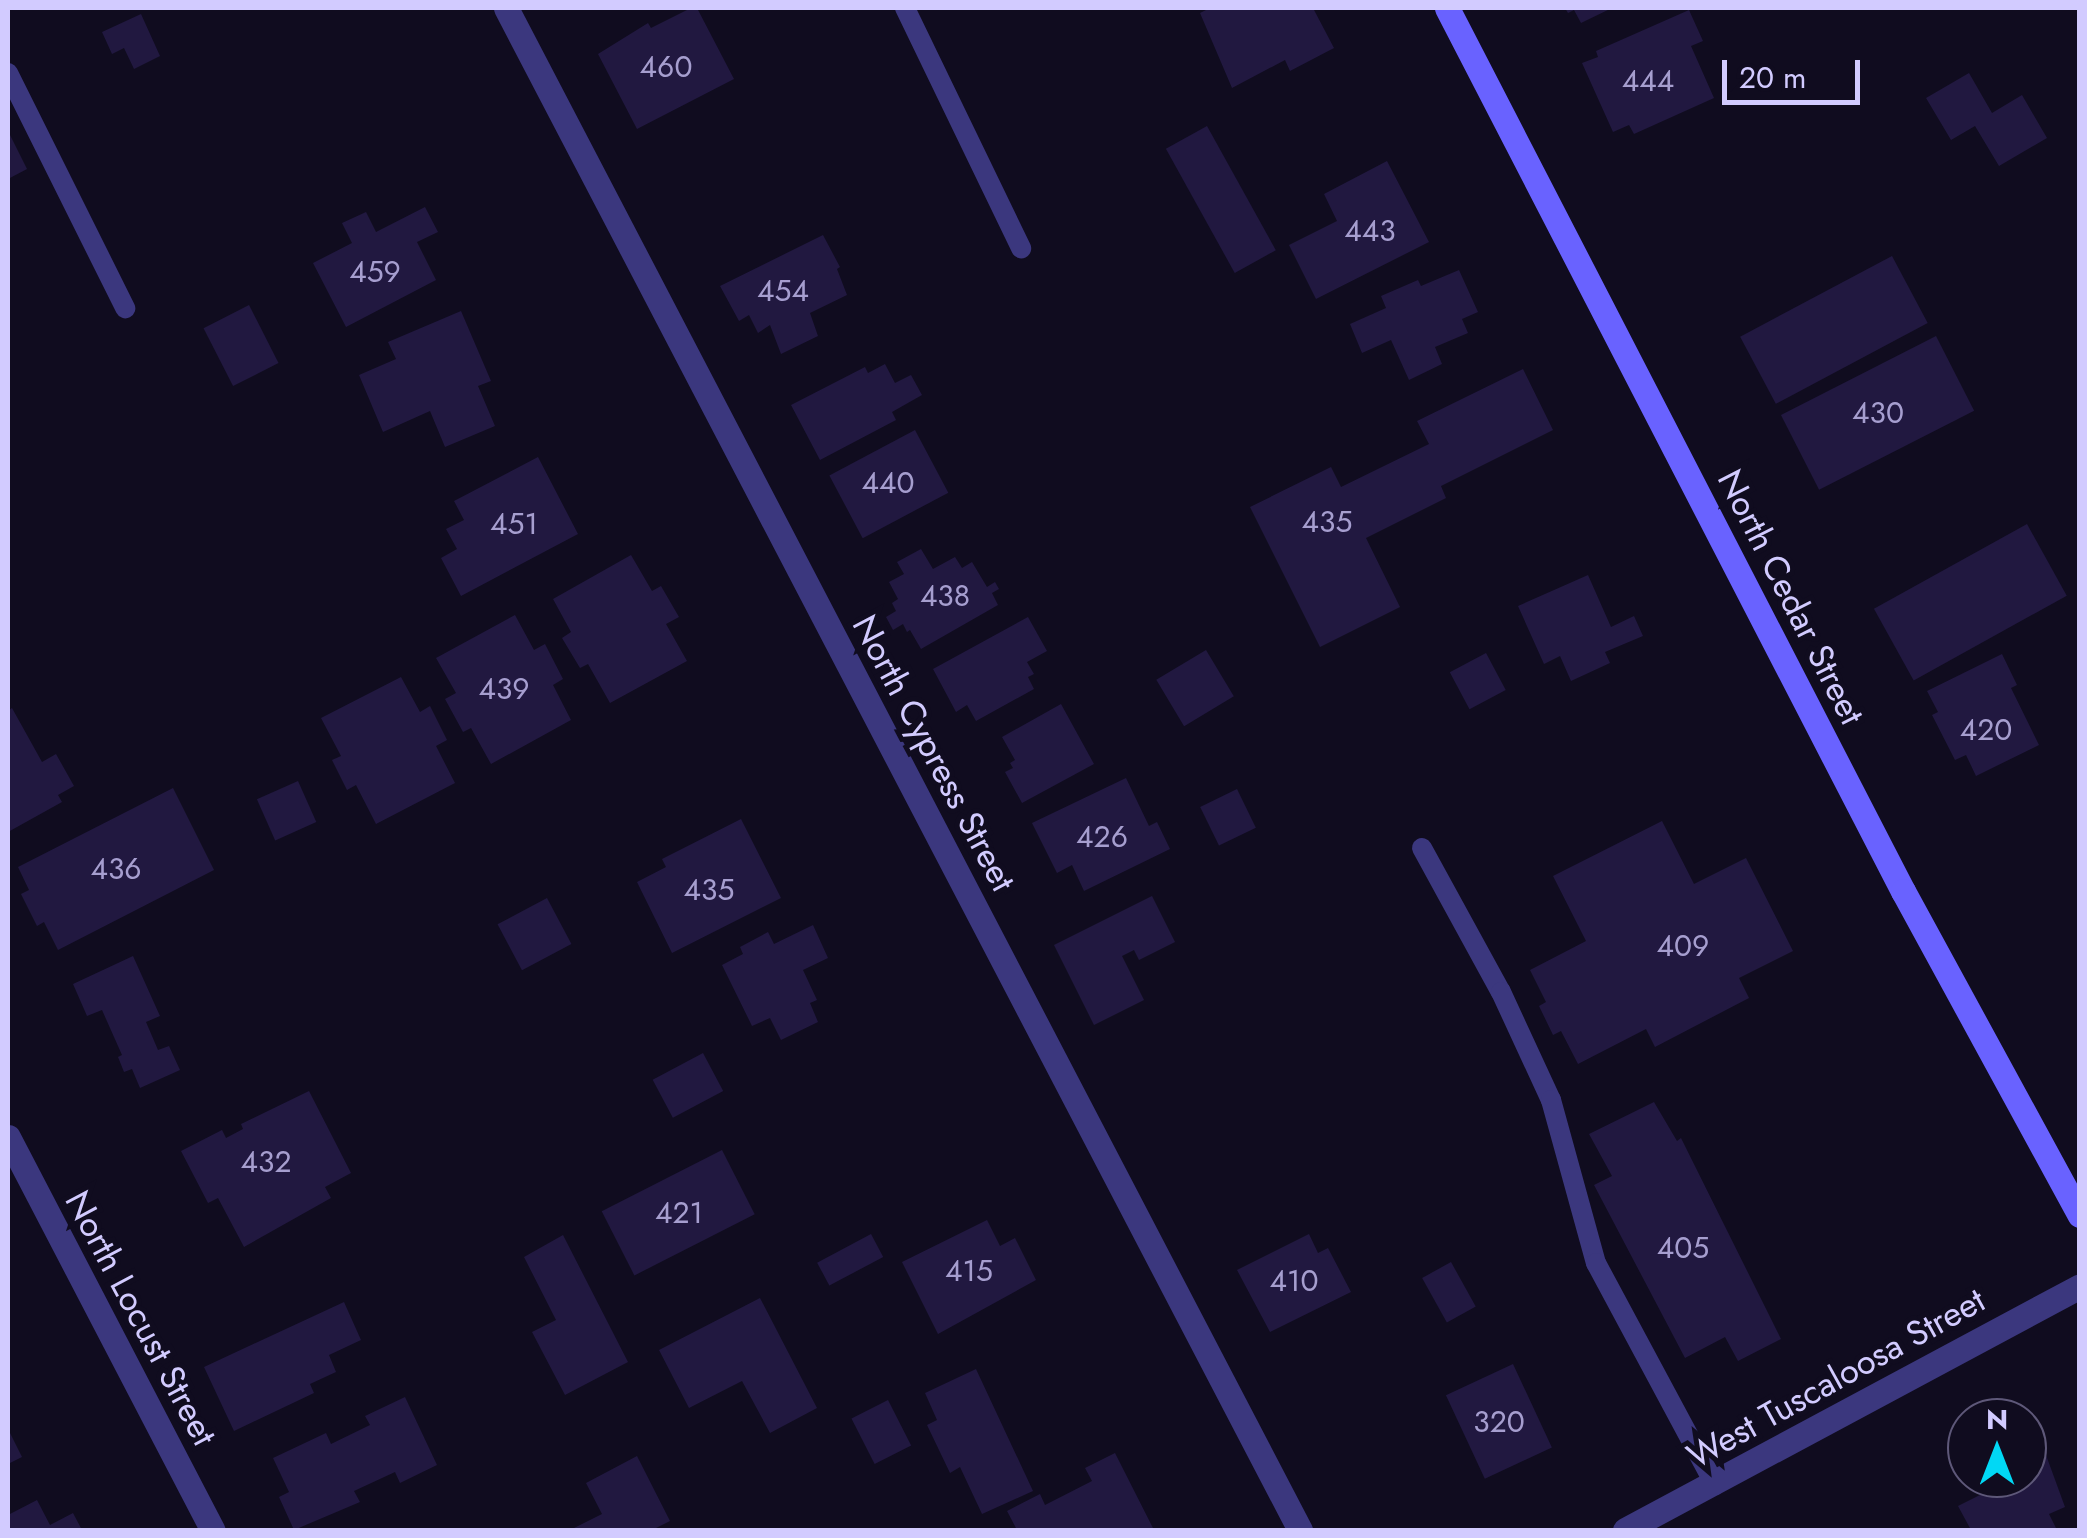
<!DOCTYPE html>
<html>
<head>
<meta charset="utf-8">
<style>
  body { margin:0 }
  #map { position:relative; width:2087px; height:1538px; overflow:hidden; background:#100c1f; font-family:Jost,sans-serif }
  div>[style] { position:absolute }
  .building>* { inset:0; background:#211840; transform-origin:0 0 }
  .lane>* { height:20px; margin:-10px; padding:0 10px; transform-origin:10px; border-radius:10px; background:#3b377e }
  .street>* { height:25px; margin:-12.5px; padding:0 12.5px; transform-origin:12.5px; border-radius:12.5px; background:#3b377e }
  .secondary>* { height:25px; margin:-12.5px; padding:0 12.5px; transform-origin:12.5px; border-radius:12.5px; background:#6962ff }
  span { translate:-50% -50%; white-space:nowrap; text-align:center; line-height:1.15; -webkit-text-stroke:10px #100c1f; paint-order:stroke }
  .number-label { font-size:30px; color:#a69ecf }
  .number-label span { -webkit-text-stroke-width:0 }
  .street-label { font-size:35px; color:#d2cbff }
  .frame { position:absolute; inset:0; border:10px solid #d2cbff; pointer-events:none }
  .north { position:absolute; left:1947px; top:1398px; width:100px; height:100px; box-sizing:border-box; background:#100c1f; border:2px solid #5e5879; border-radius:50%; rotate:0deg; font-size:28px; font-weight:700; line-height:40px; text-align:center; color:#d2cbff }
  .north::after { content:''; display:block; margin:auto; width:35px; height:45px; background:#01d8f5; clip-path:polygon(50% 0,100% 100%,50% 72%,0 100%) }
  .scale { position:absolute; left:1722px; top:60px; width:138px; height:45px; box-sizing:border-box; border:5px solid #d2cbff; border-top:0; padding-left:12px; font-size:30px; line-height:35px; white-space:nowrap; color:#d2cbff; -webkit-text-stroke:8px #100c1f; paint-order:stroke }
</style>
</head>
<body>
<div id="map">
  <div class="building">
    <div style="clip-path:polygon(691px 8px,697px 8px,734px 79px,637px 129px,598px 54px,648px 23px,651px 28px)"></div>
    <div style="clip-path:polygon(1210px 8px,1313px 8px,1334px 48px,1290px 71px,1285px 60px,1232px 88px,1200px 13px)"></div>
    <div style="clip-path:polygon(1565px 8px,1612px 8px,1581px 23px,1574px 10px,1568px 13px)"></div>
    <div style="clip-path:polygon(1689px 10px,1703px 41px,1691px 46px,1714px 98px,1634px 134px,1629px 125px,1613px 132px,1582px 63px,1598px 57px,1596px 51px)"></div>
    <div style="clip-path:polygon(141px 14px,160px 56px,134px 69px,124px 48px,112px 54px,102px 32px)"></div>
    <div style="clip-path:polygon(1969px 73px,1992px 113px,2022px 95px,2047px 138px,1999px 166px,1975px 126px,1951px 140px,1926px 98px)"></div>
    <div style="left:1207px;top:126px;width:142px;height:47px;rotate:61deg"></div>
    <div style="clip-path:polygon(8px 131px,27px 169px,8px 179px)"></div>
    <div style="clip-path:polygon(1387px 161px,1429px 242px,1316px 299px,1289px 245px,1337px 221px,1324px 194px)"></div>
    <div style="clip-path:polygon(425px 207px,438px 232px,417px 242px,436px 280px,346px 327px,313px 263px,352px 243px,342px 223px,366px 212px,376px 232px)"></div>
    <div style="clip-path:polygon(823px 235px,840px 267px,837px 269px,847px 295px,810px 313px,818px 336px,781px 354px,770px 325px,758px 333px,749px 315px,739px 321px,720px 286px)"></div>
    <div style="left:1892px;top:256px;width:76px;height:172px;rotate:62deg"></div>
    <div style="clip-path:polygon(1459px 270px,1478px 312px,1462px 319px,1468px 333px,1435px 347px,1442px 364px,1409px 380px,1391px 340px,1362px 353px,1350px 324px,1386px 308px,1381px 296px,1418px 280px,1421px 286px)"></div>
    <div style="left:249px;top:305px;width:65px;height:51px;rotate:63deg"></div>
    <div style="clip-path:polygon(461px 311px,491px 381px,478px 386px,495px 426px,445px 447px,430px 411px,383px 432px,359px 375px,396px 359px,388px 342px)"></div>
    <div style="left:1936px;top:336px;width:84px;height:174px;rotate:63deg"></div>
    <div style="clip-path:polygon(885px 364px,895px 383px,911px 375px,922px 395px,892px 412px,896px 420px,820px 460px,791px 405px,865px 367px,868px 373px)"></div>
    <div style="clip-path:polygon(1523px 369px,1553px 430px,1441px 486px,1446px 498px,1366px 538px,1400px 607px,1320px 647px,1250px 507px,1331px 467px,1341px 487px,1429px 444px,1417px 421px)"></div>
    <div style="left:915px;top:430px;width:71px;height:97px;rotate:62deg"></div>
    <div style="clip-path:polygon(538px 457px,578px 534px,461px 596px,441px 558px,457px 549px,446px 529px,464px 520px,454px 501px)"></div>
    <div style="left:2027px;top:524px;width:82px;height:175px;rotate:61deg"></div>
    <div style="clip-path:polygon(921px 549px,933px 569px,955px 557px,962px 568px,972px 562px,987px 587px,995px 582px,999px 589px,992px 593px,998px 605px,921px 649px,910px 630px,907px 632px,903px 624px,893px 630px,886px 617px,896px 611px,892px 603px,898px 599px,889px 582px,904px 574px,897px 562px)"></div>
    <div style="clip-path:polygon(631px 555px,652px 591px,661px 586px,679px 617px,666px 624px,687px 661px,610px 703px,588px 664px,580px 668px,562px 638px,571px 632px,553px 599px)"></div>
    <div style="clip-path:polygon(1588px 575px,1611px 627px,1634px 616px,1643px 636px,1605px 652px,1610px 663px,1571px 681px,1560px 656px,1544px 664px,1518px 606px)"></div>
    <div style="clip-path:polygon(515px 615px,534px 650px,545px 644px,563px 679px,553px 685px,571px 720px,491px 764px,471px 728px,463px 732px,445px 699px,456px 693px,436px 658px)"></div>
    <div style="clip-path:polygon(1028px 617px,1047px 651px,1027px 662px,1034px 674px,1028px 677px,1034px 689px,976px 721px,967px 705px,956px 712px,933px 669px)"></div>
    <div style="left:1206px;top:650px;width:54px;height:58px;rotate:59deg"></div>
    <div style="left:1486px;top:653px;width:42px;height:41px;rotate:62deg"></div>
    <div style="clip-path:polygon(2002px 654px,2017px 685px,2011px 688px,2039px 745px,1976px 776px,1966px 755px,1955px 760px,1932px 715px,1938px 712px,1927px 691px)"></div>
    <div style="clip-path:polygon(401px 677px,420px 712px,430px 706px,447px 740px,436px 746px,455px 783px,376px 824px,356px 785px,347px 790px,332px 760px,341px 756px,321px 718px)"></div>
    <div style="clip-path:polygon(1061px 704px,1094px 764px,1022px 803px,1005px 772px,1013px 768px,1010px 763px,1015px 760px,1002px 737px)"></div>
    <div style="clip-path:polygon(12px 708px,42px 762px,56px 754px,74px 786px,58px 795px,62px 802px,8px 832px,8px 711px)"></div>
    <div style="clip-path:polygon(1126px 778px,1149px 826px,1157px 822px,1170px 849px,1084px 891px,1072px 865px,1057px 873px,1032px 823px)"></div>
    <div style="left:298px;top:781px;width:45px;height:45px;rotate:66deg"></div>
    <div style="clip-path:polygon(173px 788px,214px 870px,58px 950px,44px 922px,37px 926px,21px 894px,29px 890px,18px 867px)"></div>
    <div style="left:1237px;top:789px;width:43px;height:41px;rotate:64deg"></div>
    <div style="clip-path:polygon(741px 819px,781px 898px,672px 953px,637px 882px,666px 867px,662px 859px)"></div>
    <div style="clip-path:polygon(1662px 821px,1694px 884px,1746px 858px,1793px 951px,1739px 978px,1749px 998px,1655px 1047px,1646px 1029px,1578px 1064px,1561px 1031px,1553px 1035px,1539px 1006px,1546px 1002px,1530px 970px,1586px 941px,1553px 876px)"></div>
    <div style="clip-path:polygon(1152px 896px,1175px 942px,1139px 960px,1134px 950px,1122px 956px,1144px 1000px,1094px 1025px,1054px 945px)"></div>
    <div style="left:547px;top:898px;width:52px;height:56px;rotate:62deg"></div>
    <div style="clip-path:polygon(813px 925px,828px 958px,803px 970px,817px 1000px,810px 1003px,818px 1022px,781px 1040px,770px 1018px,752px 1026px,722px 965px,743px 954px,740px 947px,768px 932px,774px 944px)"></div>
    <div style="clip-path:polygon(133px 956px,160px 1016px,146px 1022px,158px 1050px,169px 1046px,180px 1070px,140px 1088px,132px 1069px,124px 1072px,118px 1057px,122px 1055px,102px 1010px,87px 1016px,73px 984px)"></div>
    <div style="left:703px;top:1053px;width:43px;height:57px;rotate:62deg"></div>
    <div style="clip-path:polygon(309px 1091px,351px 1173px,325px 1187px,331px 1198px,244px 1247px,218px 1198px,208px 1203px,181px 1151px,222px 1130px,226px 1138px,243px 1129px,241px 1124px)"></div>
    <div style="clip-path:polygon(1654px 1102px,1677px 1141px,1681px 1138px,1781px 1339px,1738px 1361px,1725px 1337px,1685px 1358px,1594px 1185px,1612px 1176px,1589px 1134px)"></div>
    <div style="left:722px;top:1150px;width:72px;height:135px;rotate:63deg"></div>
    <div style="clip-path:polygon(987px 1220px,1000px 1246px,1015px 1238px,1036px 1280px,938px 1334px,902px 1262px)"></div>
    <div style="left:871px;top:1234px;width:26px;height:61px;rotate:62deg"></div>
    <div style="clip-path:polygon(1309px 1234px,1318px 1253px,1328px 1248px,1351px 1292px,1270px 1332px,1237px 1270px)"></div>
    <div style="clip-path:polygon(563px 1235px,628px 1362px,565px 1395px,532px 1332px,556px 1320px,524px 1257px)"></div>
    <div style="left:1451px;top:1262px;width:51px;height:33px;rotate:61deg"></div>
    <div style="clip-path:polygon(760px 1298px,817px 1408px,770px 1433px,742px 1381px,689px 1408px,659px 1350px)"></div>
    <div style="clip-path:polygon(344px 1302px,361px 1340px,329px 1355px,336px 1372px,310px 1384px,314px 1393px,234px 1431px,204px 1367px)"></div>
    <div style="left:1513px;top:1364px;width:92px;height:74px;rotate:65deg"></div>
    <div style="clip-path:polygon(976px 1369px,1033px 1491px,982px 1514px,960px 1467px,950px 1473px,927px 1425px,937px 1420px,925px 1393px)"></div>
    <div style="clip-path:polygon(405px 1397px,437px 1465px,400px 1483px,395px 1472px,354px 1491px,360px 1502px,294px 1530px,279px 1497px,289px 1492px,273px 1458px,326px 1433px,331px 1444px,370px 1425px,365px 1416px)"></div>
    <div style="left:888px;top:1400px;width:51px;height:41px;rotate:63deg"></div>
    <div style="clip-path:polygon(8px 1429px,22px 1457px,8px 1464px)"></div>
    <div style="clip-path:polygon(1115px 1453px,1154px 1530px,1017px 1530px,1007px 1511px,1040px 1494px,1045px 1505px,1092px 1481px,1085px 1468px)"></div>
    <div style="clip-path:polygon(2046px 1455px,2065px 1507px,2049px 1514px,2057px 1530px,1971px 1530px,1958px 1506px,2002px 1484px,1998px 1478px,2027px 1478px,2027px 1464px)"></div>
    <div style="clip-path:polygon(637px 1456px,670px 1521px,652px 1530px,570px 1530px,602px 1514px,586px 1483px)"></div>
    <div style="clip-path:polygon(37px 1500px,50px 1525px,73px 1513px,82px 1530px,8px 1530px,8px 1515px)"></div>
  </div>
  <div class="lane">
    <div style="left:905px;top:8px;width:267px;rotate:64.2deg"></div>
    <div style="left:8px;top:73px;width:263px;rotate:63.5deg"></div>
    <div style="left:1422px;top:848px;width:164px;rotate:61.3deg"></div>
    <div style="left:1501px;top:992px;width:119px;rotate:65.2deg"></div>
    <div style="left:1551px;top:1100px;width:169px;rotate:74.6deg"></div>
    <div style="left:1596px;top:1263px;width:252px;rotate:61.8deg"></div>
  </div>
  <div class="street">
    <div style="left:506px;top:8px;width:1717px;rotate:62.45deg"></div>
    <div style="left:8px;top:1137px;width:443px;rotate:62.5deg"></div>
    <div style="left:1625px;top:1530px;width:516px;rotate:-28.2deg"></div>
  </div>
  <div class="secondary">
    <div style="left:1447px;top:8px;width:994px;rotate:62.69deg"></div>
    <div style="left:1903px;top:891px;width:369px;rotate:61.4deg"></div>
  </div>
  <div class="number-label">
    <span style="left:666px;top:67px">460</span>
    <span style="left:1648px;top:81px">444</span>
    <span style="left:1370px;top:231px">443</span>
    <span style="left:375px;top:272px">459</span>
    <span style="left:783px;top:291px">454</span>
    <span style="left:1878px;top:413px">430</span>
    <span style="left:888px;top:483px">440</span>
    <span style="left:1327px;top:522px">435</span>
    <span style="left:514px;top:524px">451</span>
    <span style="left:945px;top:596px">438</span>
    <span style="left:504px;top:689px">439</span>
    <span style="left:1986px;top:730px">420</span>
    <span style="left:1102px;top:837px">426</span>
    <span style="left:116px;top:869px">436</span>
    <span style="left:709px;top:890px">435</span>
    <span style="left:1683px;top:946px">409</span>
    <span style="left:266px;top:1162px">432</span>
    <span style="left:679px;top:1213px">421</span>
    <span style="left:1683px;top:1248px">405</span>
    <span style="left:969px;top:1271px">415</span>
    <span style="left:1294px;top:1281px">410</span>
    <span style="left:1499px;top:1422px">320</span>
  </div>
  <div class="street-label">
    <span style="left:1791px;top:597px;rotate:63deg">North Cedar Street</span>
    <span style="left:934px;top:753px;rotate:62deg">North Cypress Street</span>
    <span style="left:141px;top:1318px;rotate:62deg">North Locust Street</span>
    <span style="left:1836px;top:1378px;rotate:-29deg">West Tuscaloosa Street</span>
  </div>
  <div class="frame"></div>
  <div class="north">N</div>
  <div class="scale">20 m</div>
</div>
</body>
</html>
